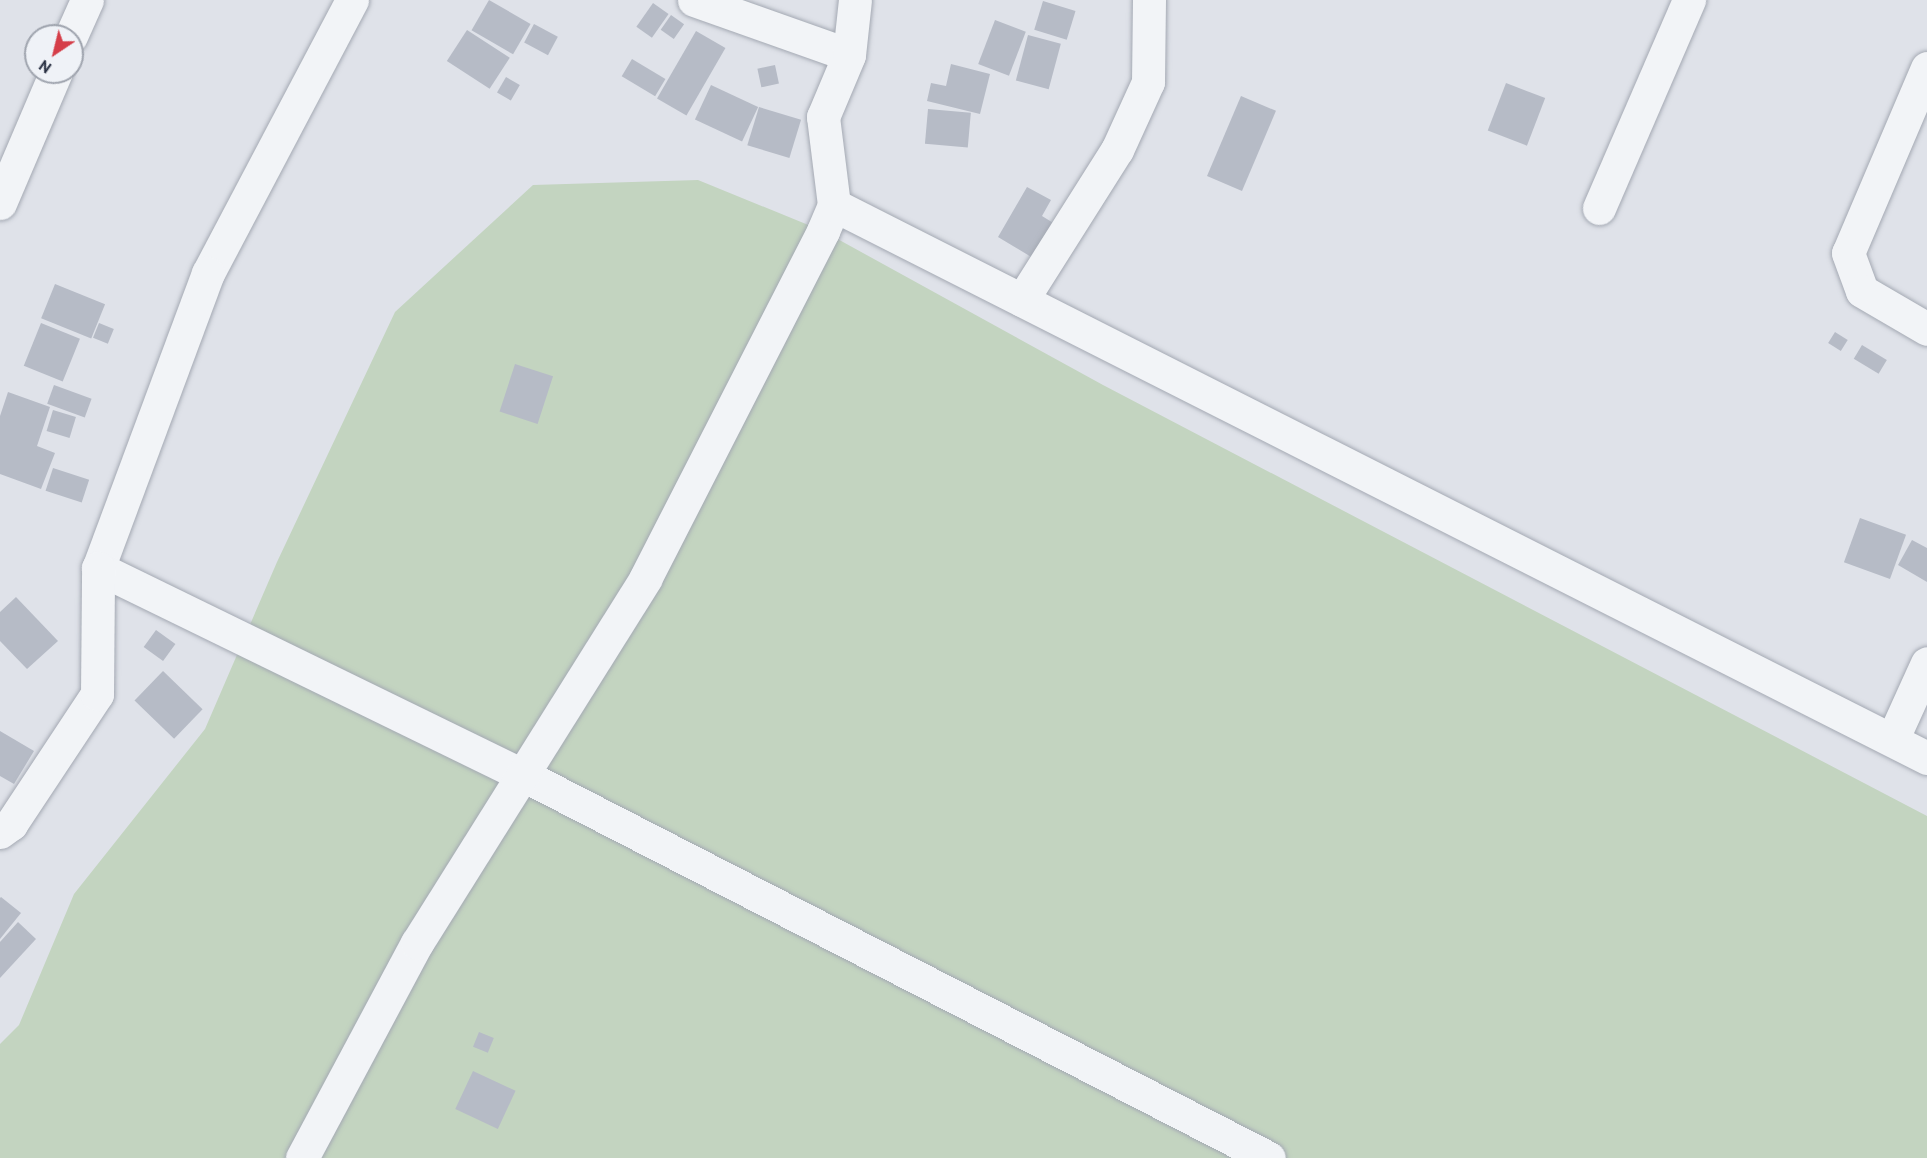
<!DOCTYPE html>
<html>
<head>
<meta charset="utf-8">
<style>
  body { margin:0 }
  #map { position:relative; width:1927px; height:1158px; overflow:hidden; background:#dfe2e9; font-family:"PT Sans",sans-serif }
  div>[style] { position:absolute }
  .green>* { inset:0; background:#c3d4c0 }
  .building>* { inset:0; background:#b6bbc6; transform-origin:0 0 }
  .roads { filter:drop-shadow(0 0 2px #a4a9b3) drop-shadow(0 0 2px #a4a9b3) }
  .minor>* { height:33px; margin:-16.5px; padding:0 16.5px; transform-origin:16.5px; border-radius:16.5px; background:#f2f4f7 }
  span { translate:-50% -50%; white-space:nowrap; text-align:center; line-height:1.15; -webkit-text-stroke:6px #eff2f7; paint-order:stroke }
  .north { position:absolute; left:24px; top:24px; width:60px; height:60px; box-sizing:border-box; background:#eff2f7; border:2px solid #9fa4ae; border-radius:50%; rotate:215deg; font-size:16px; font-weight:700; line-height:24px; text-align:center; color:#272f41 }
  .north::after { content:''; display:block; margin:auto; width:21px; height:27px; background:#d53e49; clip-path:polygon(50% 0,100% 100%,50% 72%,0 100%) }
</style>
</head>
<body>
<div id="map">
  <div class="green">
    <div style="clip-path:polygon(698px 180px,823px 231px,1103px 385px,1927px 816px,1927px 1158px,0 1158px,0 1044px,19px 1025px,74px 894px,205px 729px,277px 562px,395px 312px,533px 185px)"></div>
  </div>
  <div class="building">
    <div style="left:489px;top:0;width:48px;height:35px;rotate:30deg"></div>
    <div style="left:1043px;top:1px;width:34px;height:30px;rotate:17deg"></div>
    <div style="left:653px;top:3px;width:19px;height:29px;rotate:35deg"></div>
    <div style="left:671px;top:15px;width:16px;height:18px;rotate:35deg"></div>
    <div style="left:995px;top:20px;width:33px;height:47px;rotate:21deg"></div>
    <div style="left:534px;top:24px;width:27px;height:21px;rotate:28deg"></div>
    <div style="left:467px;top:30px;width:51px;height:37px;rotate:33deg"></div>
    <div style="left:696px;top:31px;width:34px;height:78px;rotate:30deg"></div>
    <div style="left:1028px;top:35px;width:34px;height:47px;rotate:15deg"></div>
    <div style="left:632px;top:59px;width:39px;height:20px;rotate:31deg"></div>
    <div style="clip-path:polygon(951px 64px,990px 74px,980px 114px,927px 101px,931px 83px,946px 86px)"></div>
    <div style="left:775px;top:65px;width:19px;height:18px;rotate:78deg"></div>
    <div style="left:506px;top:77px;width:16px;height:18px;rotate:30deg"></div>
    <div style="left:1506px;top:83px;width:42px;height:51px;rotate:21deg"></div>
    <div style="left:711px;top:85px;width:52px;height:38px;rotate:25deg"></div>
    <div style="left:1241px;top:96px;width:38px;height:87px;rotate:23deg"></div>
    <div style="left:759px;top:107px;width:44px;height:40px;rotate:17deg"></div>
    <div style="left:928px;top:109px;width:43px;height:35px;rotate:5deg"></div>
    <div style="clip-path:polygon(1027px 187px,1051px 200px,1042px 216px,1063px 229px,1043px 264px,998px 237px)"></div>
    <div style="left:55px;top:284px;width:54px;height:37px;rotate:22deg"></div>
    <div style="left:41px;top:323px;width:42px;height:46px;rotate:22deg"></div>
    <div style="left:99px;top:323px;width:16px;height:16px;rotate:22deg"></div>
    <div style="left:1835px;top:332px;width:15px;height:13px;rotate:32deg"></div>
    <div style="left:1862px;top:345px;width:29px;height:16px;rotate:31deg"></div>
    <div style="left:515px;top:364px;width:40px;height:50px;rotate:18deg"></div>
    <div style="left:54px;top:385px;width:40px;height:20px;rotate:20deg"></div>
    <div style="clip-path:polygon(8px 392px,50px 407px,37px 446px,55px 453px,41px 489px,0 474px,0 416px)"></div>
    <div style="left:53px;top:410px;width:24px;height:22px;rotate:17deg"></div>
    <div style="left:53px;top:468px;width:38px;height:24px;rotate:18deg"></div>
    <div style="left:1860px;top:518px;width:49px;height:47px;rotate:20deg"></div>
    <div style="clip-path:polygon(1912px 540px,1927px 548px,1927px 582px,1898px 565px)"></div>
    <div style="clip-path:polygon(16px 597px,58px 641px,27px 669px,0 641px,0 612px)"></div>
    <div style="left:156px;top:630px;width:24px;height:21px;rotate:36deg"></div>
    <div style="left:163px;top:671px;width:55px;height:41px;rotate:44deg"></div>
    <div style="clip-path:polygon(0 731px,34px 751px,14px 784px,0 776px)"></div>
    <div style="clip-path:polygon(1px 897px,21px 913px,0 939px,0 898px)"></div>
    <div style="clip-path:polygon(18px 922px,36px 939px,0 978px,0 942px)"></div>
    <div style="left:479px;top:1032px;width:16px;height:16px;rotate:22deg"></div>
    <div style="left:473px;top:1071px;width:47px;height:42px;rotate:25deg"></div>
  </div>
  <div class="roads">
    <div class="minor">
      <div style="left:352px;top:0;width:309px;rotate:117.8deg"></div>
      <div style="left:208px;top:273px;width:315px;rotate:110.4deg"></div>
      <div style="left:98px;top:568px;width:475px;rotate:26deg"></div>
      <div style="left:525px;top:776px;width:836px;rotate:27.18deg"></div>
      <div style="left:694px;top:0;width:164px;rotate:19.5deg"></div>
      <div style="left:71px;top:36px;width:39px;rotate:-66deg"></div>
      <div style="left:1927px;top:68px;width:201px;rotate:113.1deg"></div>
      <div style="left:1848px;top:253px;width:40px;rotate:69.8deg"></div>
      <div style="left:1862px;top:291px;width:75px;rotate:30.3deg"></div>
      <div style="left:0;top:203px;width:142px;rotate:-66.9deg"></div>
      <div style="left:834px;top:205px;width:1225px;rotate:26.84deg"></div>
      <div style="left:1599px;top:208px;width:227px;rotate:-66.6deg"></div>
      <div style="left:1022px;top:300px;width:178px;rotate:-57.7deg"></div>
      <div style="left:1117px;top:150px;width:75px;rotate:-65.5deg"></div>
      <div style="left:1148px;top:82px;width:82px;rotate:-89.3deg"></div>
      <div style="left:1893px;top:738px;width:82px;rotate:-65.6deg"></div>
      <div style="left:0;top:832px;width:14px;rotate:-36deg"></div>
      <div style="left:11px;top:824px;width:156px;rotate:-56.5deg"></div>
      <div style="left:97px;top:694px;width:126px;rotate:-89.5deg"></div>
      <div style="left:302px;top:1158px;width:244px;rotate:-61.9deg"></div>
      <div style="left:417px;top:943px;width:430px;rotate:-57.9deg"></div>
      <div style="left:645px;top:579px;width:391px;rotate:-62.9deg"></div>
      <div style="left:823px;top:231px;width:28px;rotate:-67deg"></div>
      <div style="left:834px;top:205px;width:89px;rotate:-97.1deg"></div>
      <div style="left:823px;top:117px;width:67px;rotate:-67.2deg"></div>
      <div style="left:849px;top:55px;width:55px;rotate:-83.8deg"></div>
    </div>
  </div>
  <div class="north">N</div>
</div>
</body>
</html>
